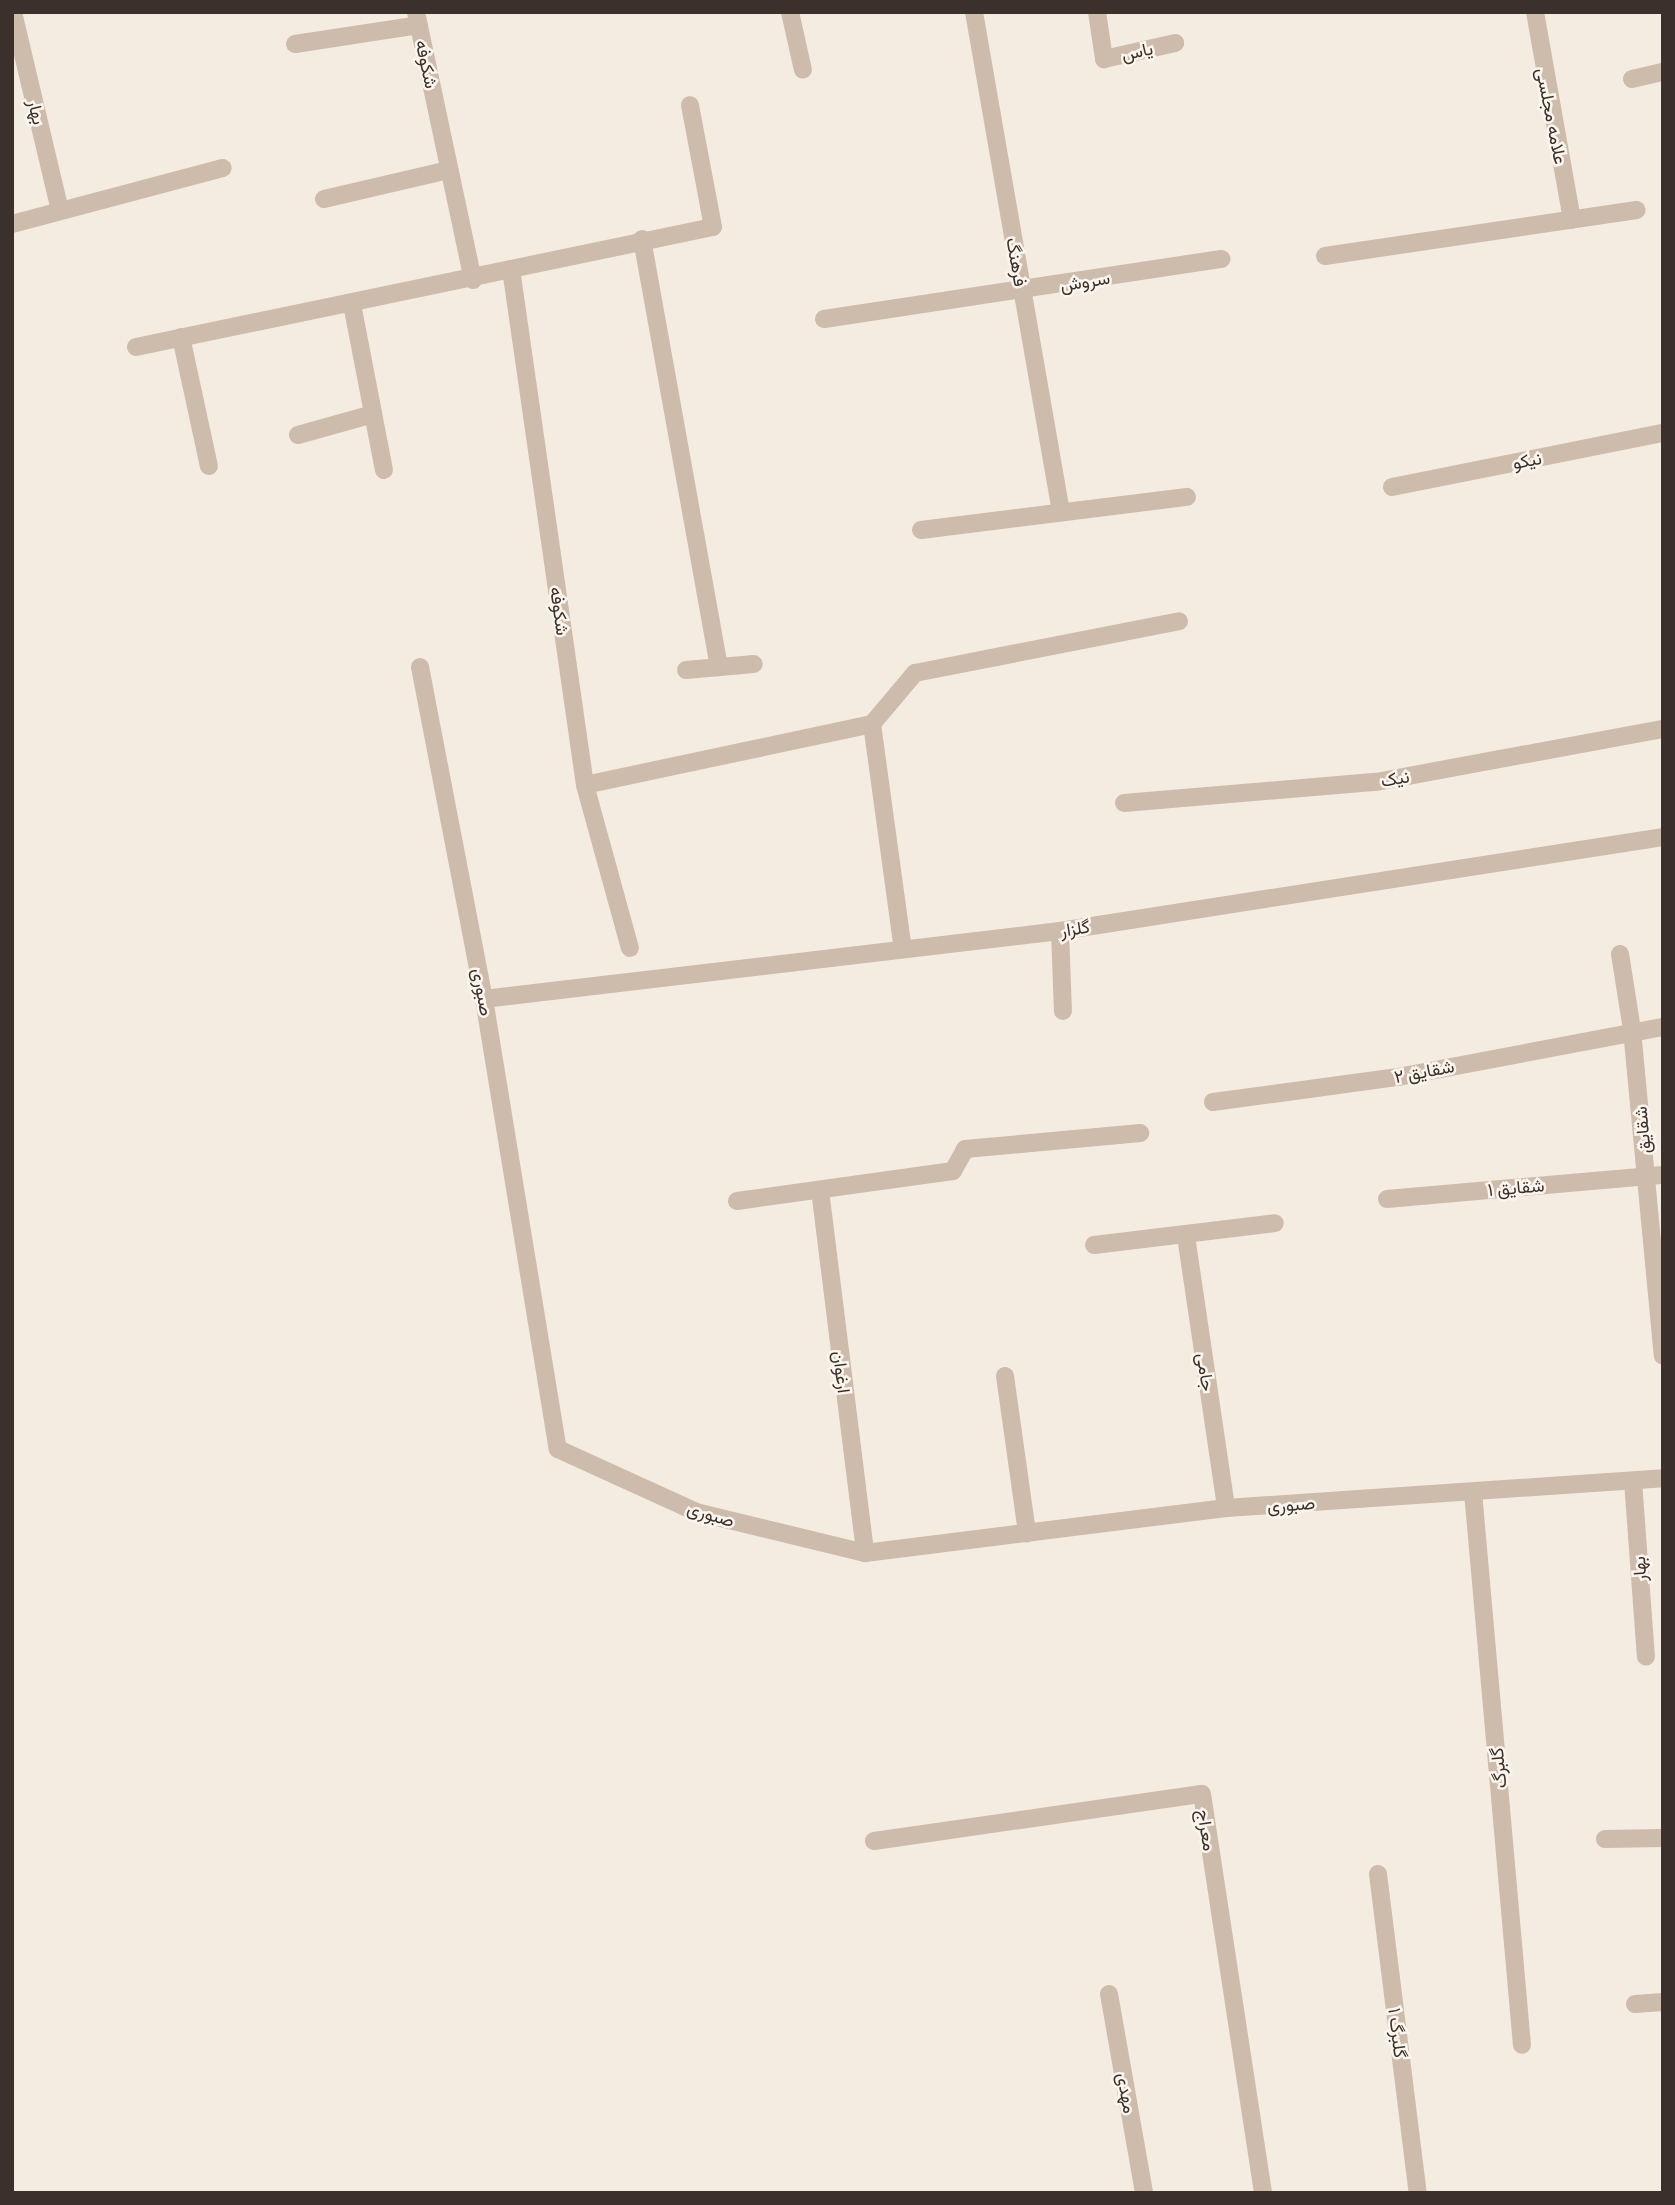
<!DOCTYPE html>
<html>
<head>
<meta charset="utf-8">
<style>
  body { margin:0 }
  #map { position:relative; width:1675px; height:2205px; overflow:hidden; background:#f4ebe1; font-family:Ubuntu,Vazirmatn,sans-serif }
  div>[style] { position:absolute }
  .minor>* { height:18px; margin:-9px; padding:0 9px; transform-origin:9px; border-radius:9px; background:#cdbbac }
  span { translate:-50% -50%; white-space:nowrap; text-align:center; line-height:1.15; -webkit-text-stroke:5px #fbf5ee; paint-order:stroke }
  .street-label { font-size:18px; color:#3b302b }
  .frame { position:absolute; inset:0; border:14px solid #3b302b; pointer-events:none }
</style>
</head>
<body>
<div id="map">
  <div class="minor">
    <div style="left:13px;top:12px;width:204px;rotate:76.7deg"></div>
    <div style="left:416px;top:12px;width:274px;rotate:78deg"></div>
    <div style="left:790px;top:12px;width:59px;rotate:77.4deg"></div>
    <div style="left:974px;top:12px;width:508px;rotate:80.13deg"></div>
    <div style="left:1097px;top:12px;width:48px;rotate:81.5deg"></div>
    <div style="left:1104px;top:59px;width:73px;rotate:-12.7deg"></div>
    <div style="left:1535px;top:12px;width:211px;rotate:79.9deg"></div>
    <div style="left:295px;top:44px;width:125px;rotate:-8.7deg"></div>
    <div style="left:1632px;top:79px;width:32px;rotate:-13deg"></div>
    <div style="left:324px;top:199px;width:128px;rotate:-13.1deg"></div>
    <div style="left:12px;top:224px;width:218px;rotate:-14.9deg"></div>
    <div style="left:642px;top:239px;width:435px;rotate:79.8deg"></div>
    <div style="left:1325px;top:256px;width:315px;rotate:-8.4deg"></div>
    <div style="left:511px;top:269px;width:521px;rotate:81.84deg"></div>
    <div style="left:585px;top:785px;width:169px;rotate:74.6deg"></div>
    <div style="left:352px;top:304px;width:169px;rotate:79.1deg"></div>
    <div style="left:824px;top:319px;width:402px;rotate:-8.6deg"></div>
    <div style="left:181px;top:337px;width:132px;rotate:77.8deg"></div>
    <div style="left:136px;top:347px;width:589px;rotate:-11.75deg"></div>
    <div style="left:713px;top:227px;width:124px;rotate:-100.7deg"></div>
    <div style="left:298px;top:435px;width:78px;rotate:-15.6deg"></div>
    <div style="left:1392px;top:487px;width:276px;rotate:-11.3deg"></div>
    <div style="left:921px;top:530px;width:268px;rotate:-7.1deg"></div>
    <div style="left:420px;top:667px;width:338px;rotate:79.1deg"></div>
    <div style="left:484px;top:999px;width:456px;rotate:80.7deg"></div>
    <div style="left:558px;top:1449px;width:152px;rotate:24.5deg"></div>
    <div style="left:696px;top:1512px;width:174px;rotate:13.6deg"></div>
    <div style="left:865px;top:1553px;width:364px;rotate:-7.1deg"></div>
    <div style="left:1226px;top:1508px;width:438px;rotate:-3.9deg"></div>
    <div style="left:686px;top:670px;width:68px;rotate:-5deg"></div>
    <div style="left:872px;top:724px;width:227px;rotate:82.2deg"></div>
    <div style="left:585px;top:785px;width:293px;rotate:-12deg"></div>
    <div style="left:872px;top:724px;width:67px;rotate:-49.9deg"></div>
    <div style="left:915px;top:673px;width:269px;rotate:-11.1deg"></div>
    <div style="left:1124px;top:803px;width:253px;rotate:-4.8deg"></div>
    <div style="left:1376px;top:782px;width:292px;rotate:-10.5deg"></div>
    <div style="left:1060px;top:931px;width:80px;rotate:87.9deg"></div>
    <div style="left:1620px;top:954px;width:77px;rotate:81deg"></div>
    <div style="left:1632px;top:1030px;width:327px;rotate:84.6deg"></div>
    <div style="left:484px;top:999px;width:580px;rotate:-6.73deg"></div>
    <div style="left:1060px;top:931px;width:610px;rotate:-8.86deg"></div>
    <div style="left:1213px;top:1102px;width:187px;rotate:-7.7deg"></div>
    <div style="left:1398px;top:1077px;width:270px;rotate:-10.7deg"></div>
    <div style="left:820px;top:1190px;width:366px;rotate:82.9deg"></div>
    <div style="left:1387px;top:1199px;width:277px;rotate:-5deg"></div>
    <div style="left:737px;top:1201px;width:218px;rotate:-7.9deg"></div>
    <div style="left:953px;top:1171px;width:25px;rotate:-61deg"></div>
    <div style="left:965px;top:1149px;width:176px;rotate:-5.2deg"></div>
    <div style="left:1186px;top:1236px;width:275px;rotate:81.6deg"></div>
    <div style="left:1094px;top:1245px;width:182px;rotate:-6.9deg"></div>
    <div style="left:1005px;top:1376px;width:159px;rotate:82deg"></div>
    <div style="left:1633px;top:1481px;width:176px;rotate:85.8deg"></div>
    <div style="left:1473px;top:1492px;width:555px;rotate:84.94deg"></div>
    <div style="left:1605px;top:1839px;width:58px;rotate:-1deg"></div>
    <div style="left:874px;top:1841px;width:331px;rotate:-8.2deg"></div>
    <div style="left:1202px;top:1794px;width:404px;rotate:81.3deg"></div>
    <div style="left:1378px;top:1874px;width:321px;rotate:82.9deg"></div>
    <div style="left:1109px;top:1994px;width:202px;rotate:80deg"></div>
    <div style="left:1635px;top:2004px;width:28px;rotate:-4deg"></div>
  </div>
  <div class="street-label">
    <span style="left:1137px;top:51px;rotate:-13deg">یاس</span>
    <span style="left:427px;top:64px;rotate:78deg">شکوفه</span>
    <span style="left:37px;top:112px;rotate:77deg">بهار</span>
    <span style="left:1552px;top:116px;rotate:79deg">علامه مجلسی</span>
    <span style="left:1017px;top:262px;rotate:80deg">فرهنگ</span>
    <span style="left:1085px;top:281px;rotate:-9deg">سروش</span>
    <span style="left:1527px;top:460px;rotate:-11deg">نیکو</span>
    <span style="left:560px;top:611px;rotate:82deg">شکوفه</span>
    <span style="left:1395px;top:778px;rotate:-10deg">نیک</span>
    <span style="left:1075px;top:928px;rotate:-9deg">گلزار</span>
    <span style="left:483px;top:992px;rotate:80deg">صبوری</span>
    <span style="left:1424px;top:1071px;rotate:-11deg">شقایق ۲</span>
    <span style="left:1642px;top:1130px;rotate:-95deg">شقایق</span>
    <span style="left:1516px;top:1187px;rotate:-5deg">شقایق ۱</span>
    <span style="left:842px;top:1372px;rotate:83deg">ارغوان</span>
    <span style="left:1206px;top:1372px;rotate:82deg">جامی</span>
    <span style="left:1291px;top:1504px;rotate:-4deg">صبوری</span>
    <span style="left:711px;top:1514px;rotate:17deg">صبوری</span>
    <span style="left:1639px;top:1569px;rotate:-94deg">بهار</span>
    <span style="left:1498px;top:1768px;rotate:-95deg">گلبرگ</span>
    <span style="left:1207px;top:1830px;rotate:81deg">معراج</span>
    <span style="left:1398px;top:2033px;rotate:83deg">گلبرگ ۱</span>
    <span style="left:1127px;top:2093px;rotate:80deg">مهدی</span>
  </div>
  <div class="frame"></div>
</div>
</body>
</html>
